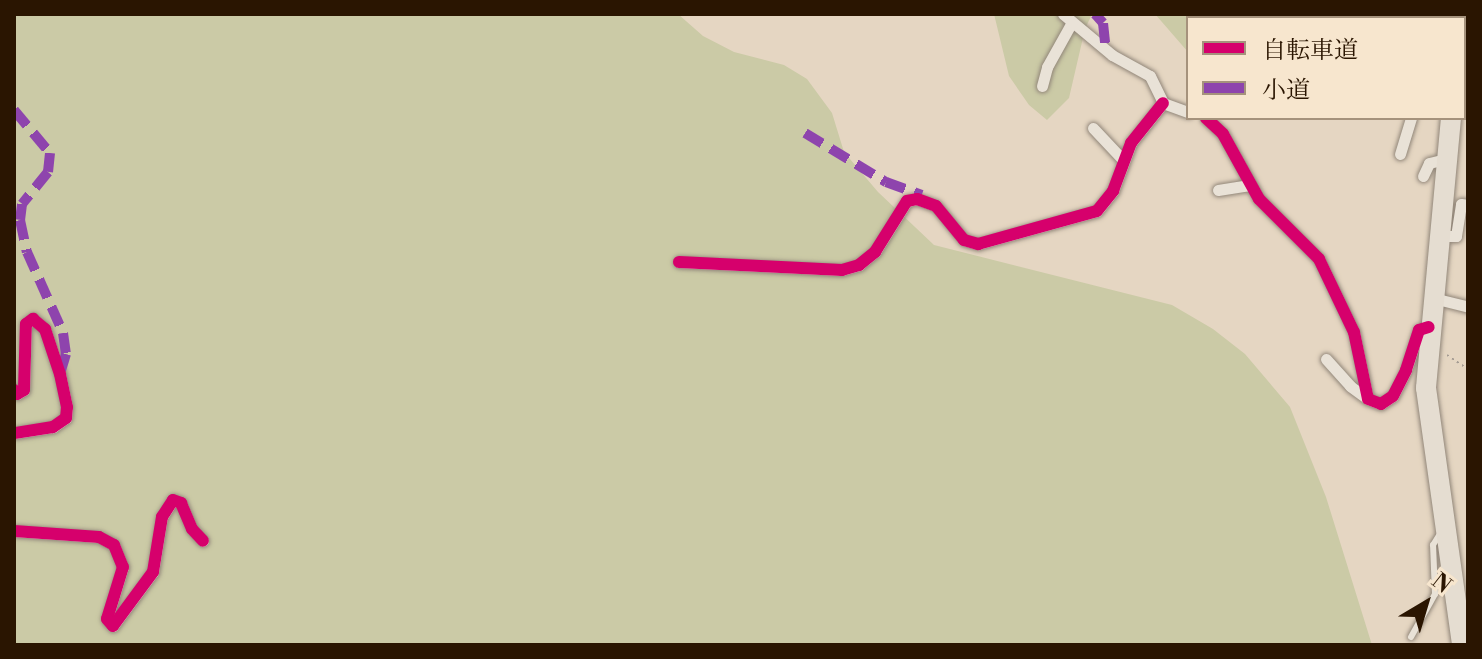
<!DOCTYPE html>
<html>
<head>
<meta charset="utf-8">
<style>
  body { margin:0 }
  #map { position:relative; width:1482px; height:659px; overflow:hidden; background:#e5d6c2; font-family:"Libre Bodoni","Noto Serif JP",serif }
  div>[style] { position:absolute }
  .green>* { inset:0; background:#cbcaa6 }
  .path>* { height:2px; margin-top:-1px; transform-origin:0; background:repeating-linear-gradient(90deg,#a49b92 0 2px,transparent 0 6px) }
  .roads { filter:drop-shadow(0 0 2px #918679) drop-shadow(0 0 2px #918679) }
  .lane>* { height:6px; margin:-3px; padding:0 3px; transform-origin:3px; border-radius:3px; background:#e9e2d7 }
  .street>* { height:11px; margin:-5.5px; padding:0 5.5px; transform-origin:5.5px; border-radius:5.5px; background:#e9e2d7 }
  .highway>* { height:20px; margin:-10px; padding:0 10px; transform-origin:10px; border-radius:10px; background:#e5ddd1 }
  .quiet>* { height:10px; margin-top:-5px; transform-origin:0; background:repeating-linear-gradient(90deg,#8e44ad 0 20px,transparent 0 30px) }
  .cycleway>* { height:12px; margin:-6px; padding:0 6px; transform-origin:6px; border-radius:6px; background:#d6006c }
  span { translate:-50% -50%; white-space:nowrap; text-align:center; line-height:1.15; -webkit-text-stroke:7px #f7e6ce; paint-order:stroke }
  .frame { position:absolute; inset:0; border:16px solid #2a1501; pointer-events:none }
  .legend { position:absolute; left:1186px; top:16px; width:280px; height:104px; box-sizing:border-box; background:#f7e6ce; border:2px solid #a5927c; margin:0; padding:10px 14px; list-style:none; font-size:24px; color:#2a1501 }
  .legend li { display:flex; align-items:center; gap:16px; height:40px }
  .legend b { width:40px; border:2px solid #a5927c }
  .north { position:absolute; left:1386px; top:563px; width:80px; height:80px; -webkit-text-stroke:6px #f7e6ce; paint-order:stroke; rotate:38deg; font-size:22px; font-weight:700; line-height:32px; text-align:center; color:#2a1501 }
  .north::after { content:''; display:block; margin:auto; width:28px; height:36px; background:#2a1501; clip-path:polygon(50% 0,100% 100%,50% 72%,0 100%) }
</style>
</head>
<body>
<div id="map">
  <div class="green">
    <div style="clip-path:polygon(14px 14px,678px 14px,703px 36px,734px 52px,784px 65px,807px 79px,832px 113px,844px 152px,878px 192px,934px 245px,1172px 305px,1213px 329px,1245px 354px,1290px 407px,1326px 497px,1372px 645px,14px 645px)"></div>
    <div style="clip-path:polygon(994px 14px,1092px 14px,1085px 29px,1069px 98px,1047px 120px,1029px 105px,1009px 76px)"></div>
    <div style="clip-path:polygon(1155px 14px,1268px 14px,1271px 18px,1188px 18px,1188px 52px)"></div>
  </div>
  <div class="path">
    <div style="left:1447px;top:355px;width:25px;rotate:34deg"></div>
  </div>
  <div class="roads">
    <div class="lane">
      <div style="left:1411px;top:637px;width:49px;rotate:-60.8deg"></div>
      <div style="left:1435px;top:594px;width:49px;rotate:-92.3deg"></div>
      <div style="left:1433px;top:545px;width:13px;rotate:-58deg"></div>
    </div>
    <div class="street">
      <div style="left:1063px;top:14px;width:64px;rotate:39.9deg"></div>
      <div style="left:1112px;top:55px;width:43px;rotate:28.9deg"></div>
      <div style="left:1150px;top:76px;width:30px;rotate:64deg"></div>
      <div style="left:1163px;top:103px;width:27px;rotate:20deg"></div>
      <div style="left:1042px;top:86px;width:20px;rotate:-75deg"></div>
      <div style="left:1047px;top:67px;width:51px;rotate:-60.9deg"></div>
      <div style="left:1206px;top:118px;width:23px;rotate:43deg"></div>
      <div style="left:1223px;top:134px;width:74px;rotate:61deg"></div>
      <div style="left:1259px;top:199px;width:85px;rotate:45deg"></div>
      <div style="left:1319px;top:259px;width:81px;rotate:64.4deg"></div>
      <div style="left:1354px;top:332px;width:68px;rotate:78.2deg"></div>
      <div style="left:1368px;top:399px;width:14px;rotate:21deg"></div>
      <div style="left:1381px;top:404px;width:14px;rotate:-34deg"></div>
      <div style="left:1393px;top:396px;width:29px;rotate:-63deg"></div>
      <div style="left:1406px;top:370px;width:42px;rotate:-72deg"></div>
      <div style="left:1419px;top:330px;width:10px;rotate:-17deg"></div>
      <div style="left:1093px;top:128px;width:45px;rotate:46.8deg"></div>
      <div style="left:1400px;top:154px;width:38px;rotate:-73deg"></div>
      <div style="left:1423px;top:176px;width:14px;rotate:-65deg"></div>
      <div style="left:1429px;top:163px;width:18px;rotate:-13deg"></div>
      <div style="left:1218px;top:190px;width:32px;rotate:-9deg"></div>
      <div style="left:1439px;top:236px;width:17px"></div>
      <div style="left:1456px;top:236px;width:32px;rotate:-81deg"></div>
      <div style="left:1461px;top:204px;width:7px;rotate:8deg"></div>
      <div style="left:679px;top:262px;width:163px;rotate:2.8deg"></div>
      <div style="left:842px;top:270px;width:18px;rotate:-16deg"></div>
      <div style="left:859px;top:265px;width:21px;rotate:-39deg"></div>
      <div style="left:875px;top:252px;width:60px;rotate:-57.9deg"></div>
      <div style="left:907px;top:201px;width:10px;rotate:-11deg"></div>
      <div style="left:917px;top:199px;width:20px;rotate:20deg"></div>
      <div style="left:936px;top:206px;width:44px;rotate:50.5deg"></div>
      <div style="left:964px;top:240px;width:15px;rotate:16deg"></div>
      <div style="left:978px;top:244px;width:123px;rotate:-15.5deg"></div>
      <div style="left:1097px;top:211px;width:26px;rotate:-51deg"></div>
      <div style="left:1113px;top:191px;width:51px;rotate:-69.4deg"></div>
      <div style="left:1131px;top:143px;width:51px;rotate:-51.3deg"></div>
      <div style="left:1433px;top:298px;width:36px;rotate:14deg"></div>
      <div style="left:1326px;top:359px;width:36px;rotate:48deg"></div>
      <div style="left:1350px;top:386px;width:22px;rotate:36deg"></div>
      <div style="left:14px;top:390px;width:5px;rotate:53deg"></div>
      <div style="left:17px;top:394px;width:8px;rotate:-30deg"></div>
      <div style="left:24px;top:390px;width:66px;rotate:-88.3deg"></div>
      <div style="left:26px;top:324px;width:9px;rotate:-36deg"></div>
      <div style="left:33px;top:319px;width:16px;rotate:40deg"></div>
      <div style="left:45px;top:329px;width:47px;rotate:71.6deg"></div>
      <div style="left:60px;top:374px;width:34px;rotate:78deg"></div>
      <div style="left:67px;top:407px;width:11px;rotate:95deg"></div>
      <div style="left:66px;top:418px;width:16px;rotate:145deg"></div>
      <div style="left:53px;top:427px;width:39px;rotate:171deg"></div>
      <div style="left:14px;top:531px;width:85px;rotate:4deg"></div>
      <div style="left:99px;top:537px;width:17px;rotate:28deg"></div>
      <div style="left:114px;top:545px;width:24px;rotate:68deg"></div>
      <div style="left:123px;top:567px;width:54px;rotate:107.1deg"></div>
      <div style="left:107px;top:619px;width:9px;rotate:49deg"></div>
      <div style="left:113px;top:626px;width:67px;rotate:-53.5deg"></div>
      <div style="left:153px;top:572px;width:56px;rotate:-80.7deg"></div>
      <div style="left:162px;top:517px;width:20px;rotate:-57deg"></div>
      <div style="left:173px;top:500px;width:9px;rotate:21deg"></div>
      <div style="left:181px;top:503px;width:28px;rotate:67deg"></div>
      <div style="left:192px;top:529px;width:16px;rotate:47deg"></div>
    </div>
    <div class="highway">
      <div style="left:1228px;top:18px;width:4px;rotate:-76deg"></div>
      <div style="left:1391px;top:18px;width:28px"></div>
      <div style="left:1451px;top:118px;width:271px;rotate:95.3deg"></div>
      <div style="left:1426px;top:388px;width:260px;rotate:82deg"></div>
    </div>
  </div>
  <div class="quiet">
    <div style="left:1095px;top:14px;width:12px;rotate:48deg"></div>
    <div style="left:1103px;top:23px;width:27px;rotate:84deg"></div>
    <div style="left:14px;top:110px;width:56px;rotate:50.1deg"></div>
    <div style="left:50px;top:153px;width:19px;rotate:96deg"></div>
    <div style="left:48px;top:172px;width:41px;rotate:129.1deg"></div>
    <div style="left:22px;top:204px;width:16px;rotate:97deg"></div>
    <div style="left:20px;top:220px;width:33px;rotate:78deg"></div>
    <div style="left:27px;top:252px;width:89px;rotate:66deg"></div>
    <div style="left:63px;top:333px;width:21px;rotate:82deg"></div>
    <div style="left:66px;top:354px;width:17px;rotate:107deg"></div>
    <div style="left:805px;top:133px;width:95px;rotate:31.2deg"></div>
    <div style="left:886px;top:182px;width:38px;rotate:20deg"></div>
  </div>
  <div class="cycleway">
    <div style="left:1206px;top:118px;width:23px;rotate:43deg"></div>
    <div style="left:1223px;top:134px;width:74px;rotate:61deg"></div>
    <div style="left:1259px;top:199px;width:85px;rotate:45deg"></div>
    <div style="left:1319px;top:259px;width:81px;rotate:64.4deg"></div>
    <div style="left:1354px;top:332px;width:68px;rotate:78.2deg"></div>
    <div style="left:1368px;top:399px;width:14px;rotate:21deg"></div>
    <div style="left:1381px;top:404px;width:14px;rotate:-34deg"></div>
    <div style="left:1393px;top:396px;width:29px;rotate:-63deg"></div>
    <div style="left:1406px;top:370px;width:42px;rotate:-72deg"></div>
    <div style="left:1419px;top:330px;width:10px;rotate:-17deg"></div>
    <div style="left:679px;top:262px;width:163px;rotate:2.8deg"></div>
    <div style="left:842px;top:270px;width:18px;rotate:-16deg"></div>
    <div style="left:859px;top:265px;width:21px;rotate:-39deg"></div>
    <div style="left:875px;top:252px;width:60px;rotate:-57.9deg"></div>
    <div style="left:907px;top:201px;width:10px;rotate:-11deg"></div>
    <div style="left:917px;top:199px;width:20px;rotate:20deg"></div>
    <div style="left:936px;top:206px;width:44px;rotate:50.5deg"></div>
    <div style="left:964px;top:240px;width:15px;rotate:16deg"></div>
    <div style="left:978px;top:244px;width:123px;rotate:-15.5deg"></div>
    <div style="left:1097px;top:211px;width:26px;rotate:-51deg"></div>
    <div style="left:1113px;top:191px;width:51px;rotate:-69.4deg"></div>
    <div style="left:1131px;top:143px;width:51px;rotate:-51.3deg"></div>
    <div style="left:14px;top:390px;width:5px;rotate:53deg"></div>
    <div style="left:17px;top:394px;width:8px;rotate:-30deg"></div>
    <div style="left:24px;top:390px;width:66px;rotate:-88.3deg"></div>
    <div style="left:26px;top:324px;width:9px;rotate:-36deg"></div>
    <div style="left:33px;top:319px;width:16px;rotate:40deg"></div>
    <div style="left:45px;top:329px;width:47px;rotate:71.6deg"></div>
    <div style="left:60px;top:374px;width:34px;rotate:78deg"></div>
    <div style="left:67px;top:407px;width:11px;rotate:95deg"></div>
    <div style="left:66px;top:418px;width:16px;rotate:145deg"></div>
    <div style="left:53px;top:427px;width:39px;rotate:171deg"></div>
    <div style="left:14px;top:531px;width:85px;rotate:4deg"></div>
    <div style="left:99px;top:537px;width:17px;rotate:28deg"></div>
    <div style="left:114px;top:545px;width:24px;rotate:68deg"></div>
    <div style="left:123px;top:567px;width:54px;rotate:107.1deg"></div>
    <div style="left:107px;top:619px;width:9px;rotate:49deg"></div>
    <div style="left:113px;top:626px;width:67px;rotate:-53.5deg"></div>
    <div style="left:153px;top:572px;width:56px;rotate:-80.7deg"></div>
    <div style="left:162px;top:517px;width:20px;rotate:-57deg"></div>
    <div style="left:173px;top:500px;width:9px;rotate:21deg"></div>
    <div style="left:181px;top:503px;width:28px;rotate:67deg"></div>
    <div style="left:192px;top:529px;width:16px;rotate:47deg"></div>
  </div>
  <div class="frame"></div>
  <ul class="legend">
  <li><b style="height:10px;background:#d6006c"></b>自転車道</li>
  <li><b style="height:10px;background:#8e44ad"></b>小道</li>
  </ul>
  <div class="north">N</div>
</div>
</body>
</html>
